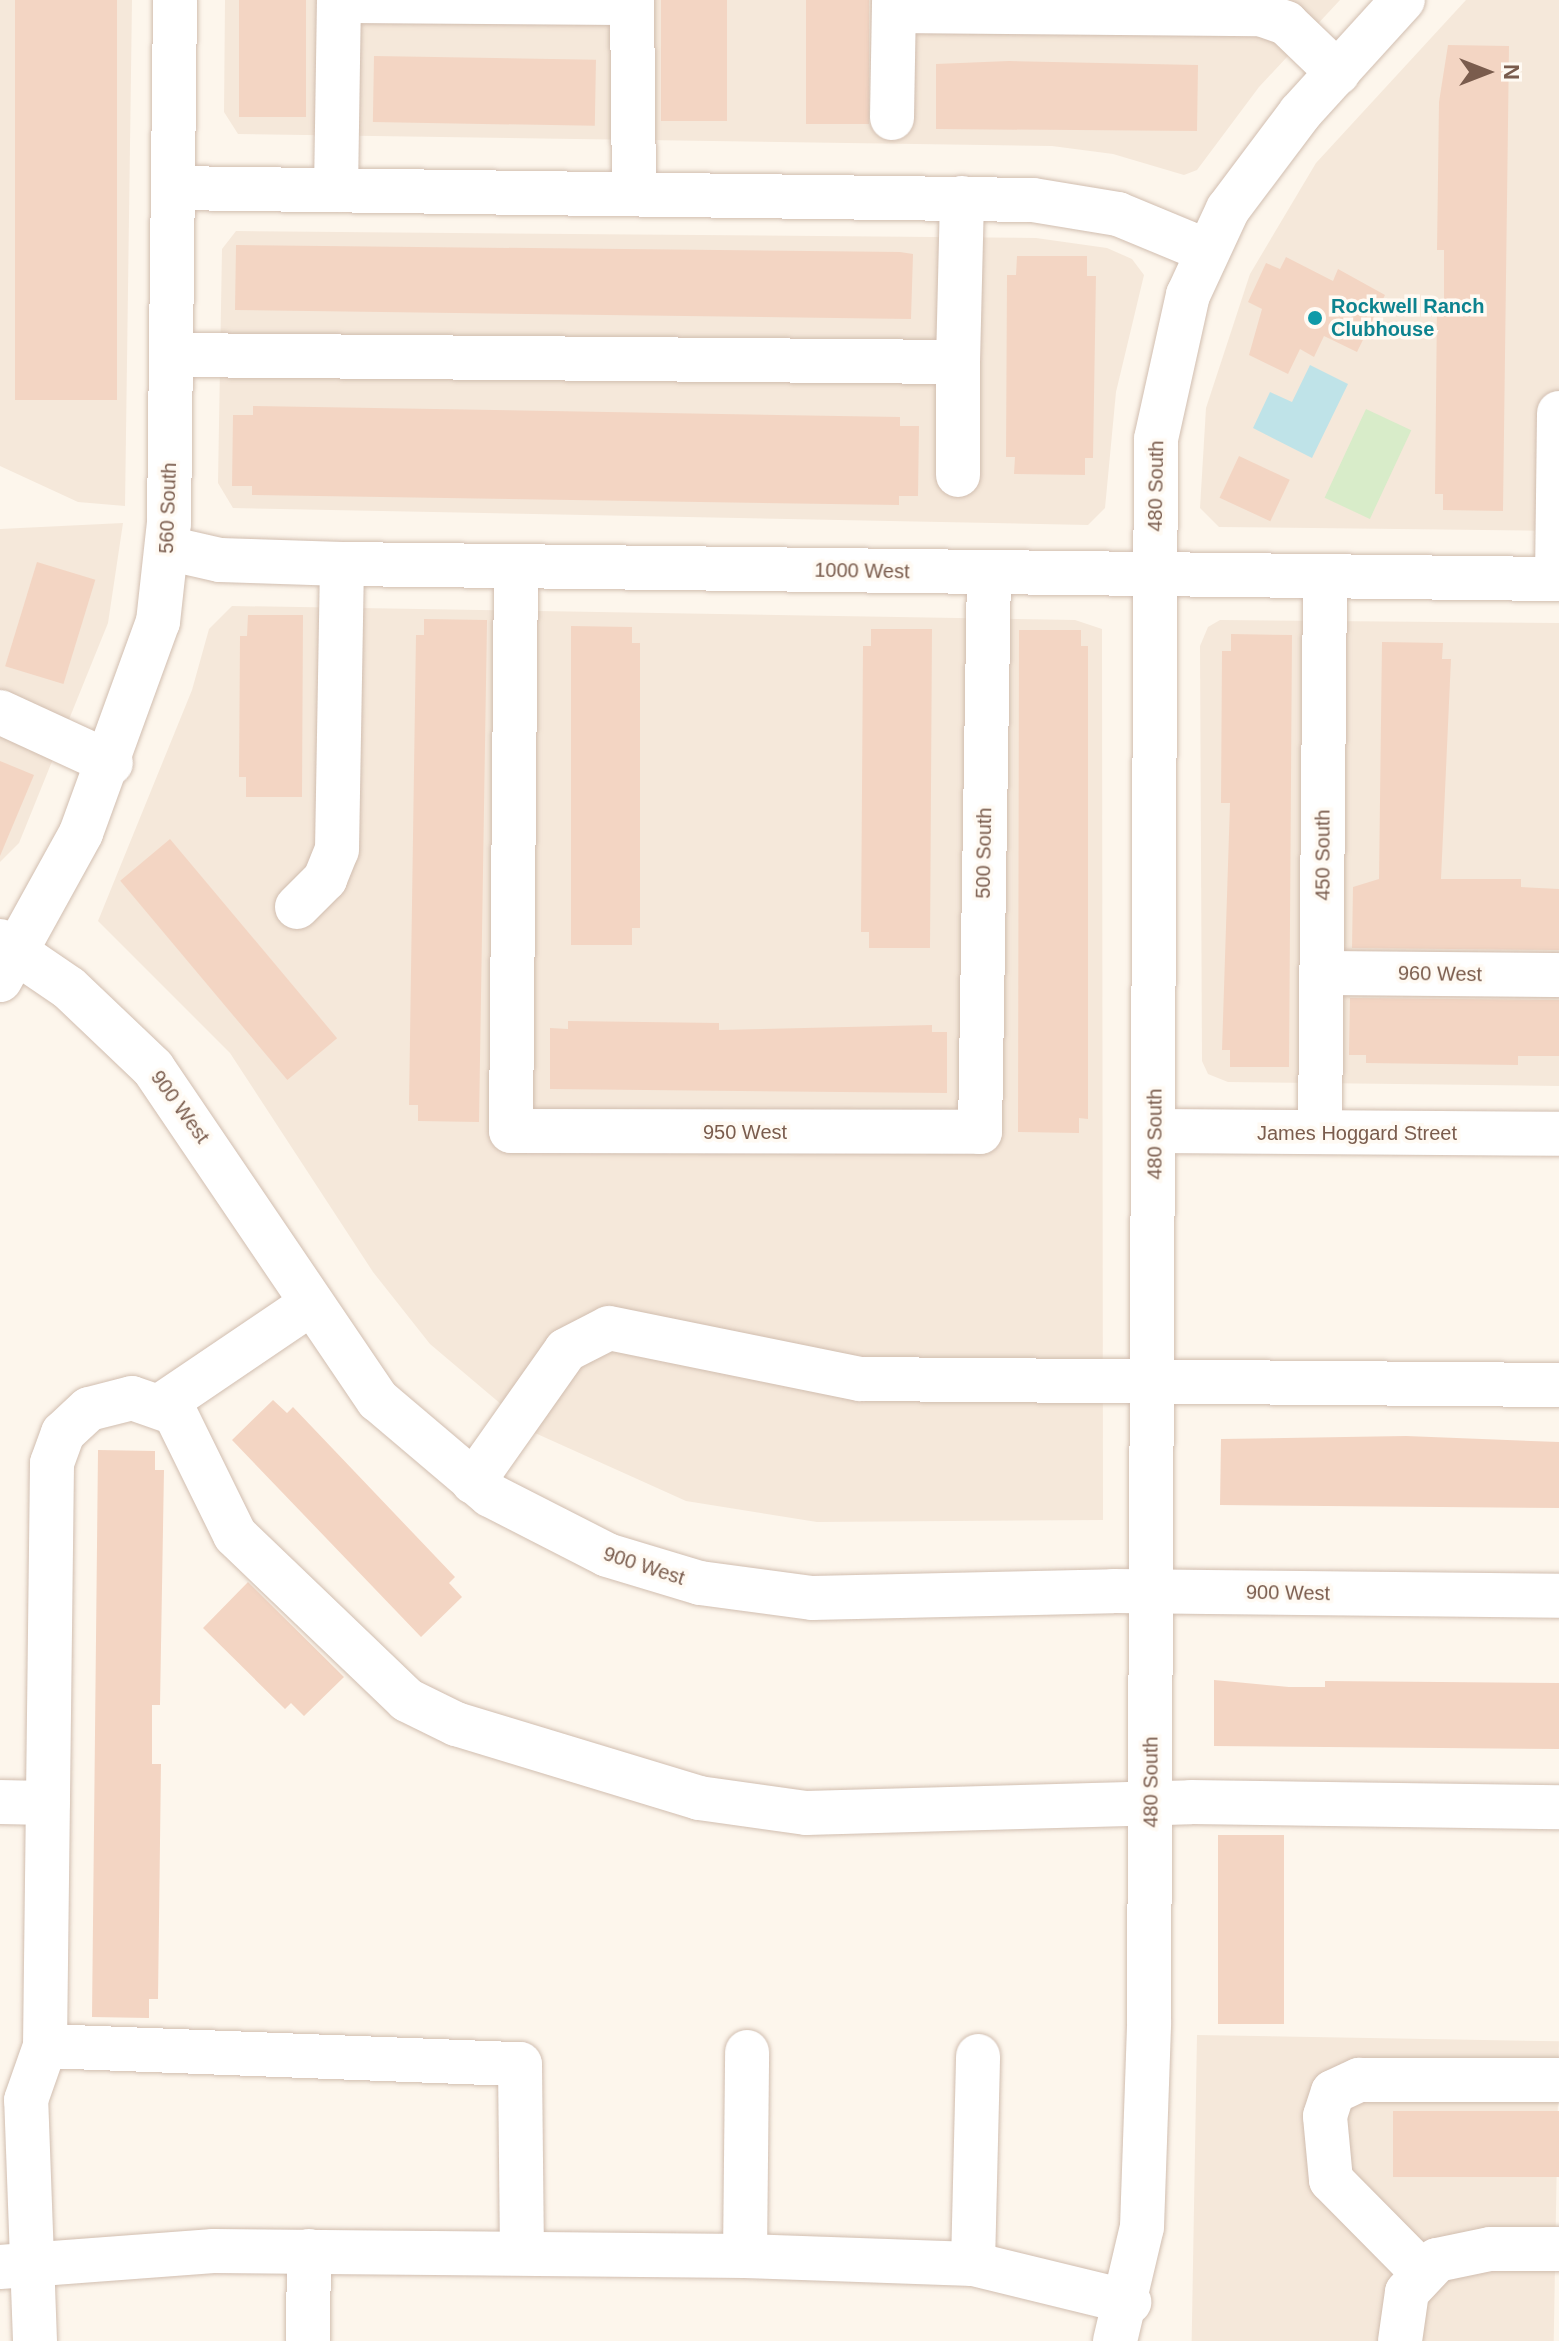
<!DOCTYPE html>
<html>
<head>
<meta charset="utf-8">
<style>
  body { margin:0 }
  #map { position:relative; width:1559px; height:2341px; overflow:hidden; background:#fdf6ec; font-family:Helvetica,sans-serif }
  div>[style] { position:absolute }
  .residential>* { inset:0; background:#f5e8da; transform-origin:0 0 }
  .green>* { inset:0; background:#d8ecc9; transform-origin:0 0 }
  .water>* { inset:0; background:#bfe3e8 }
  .building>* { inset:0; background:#f3d5c3; transform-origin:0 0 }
  .roads { filter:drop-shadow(0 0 2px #d1beb0) drop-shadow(0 0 2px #d1beb0) }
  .minor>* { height:44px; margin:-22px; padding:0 22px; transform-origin:22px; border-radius:22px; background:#fff }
  .dots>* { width:22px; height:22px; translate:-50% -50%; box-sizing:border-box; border:4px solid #fffaf3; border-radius:50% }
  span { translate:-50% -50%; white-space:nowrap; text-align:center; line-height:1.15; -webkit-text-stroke:7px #fffaf3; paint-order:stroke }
  .culture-label { font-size:20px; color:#0d838f; font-weight:700 }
  .left { translate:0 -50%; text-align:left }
  .street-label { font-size:20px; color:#7a5c4d }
  .north { position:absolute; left:1447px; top:32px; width:80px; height:80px; -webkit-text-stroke:6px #fffaf3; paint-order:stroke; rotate:90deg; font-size:22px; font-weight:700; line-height:32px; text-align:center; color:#7a5c4d }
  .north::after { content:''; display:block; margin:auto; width:28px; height:36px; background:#7a5c4d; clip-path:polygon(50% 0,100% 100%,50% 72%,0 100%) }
</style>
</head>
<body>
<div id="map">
  <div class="residential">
    <div style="clip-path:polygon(0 0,132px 0,125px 506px,78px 502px,0 466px)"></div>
    <div style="clip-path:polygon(225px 0,1340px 0,1259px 87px,1197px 170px,1184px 175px,1113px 154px,1052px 146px,238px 134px,224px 112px)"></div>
    <div style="clip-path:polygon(1466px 0,1559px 0,1559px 531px,1219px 527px,1200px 508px,1206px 408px,1250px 274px,1316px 163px)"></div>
    <div style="clip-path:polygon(236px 231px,1036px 238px,1107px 248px,1132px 259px,1144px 275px,1116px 392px,1105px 508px,1088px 525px,233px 508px,218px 483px,222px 249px)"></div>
    <div style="clip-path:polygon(123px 523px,108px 623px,19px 843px,0 862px,0 529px)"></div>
    <div style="clip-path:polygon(232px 606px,1075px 620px,1102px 629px,1103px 1520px,817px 1522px,686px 1501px,535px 1433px,430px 1344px,373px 1272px,230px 1053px,98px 921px,192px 690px,209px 629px)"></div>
    <div style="clip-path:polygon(1220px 620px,1559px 623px,1559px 1086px,1228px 1082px,1208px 1074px,1202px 1061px,1200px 646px,1208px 627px)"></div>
    <div style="left:1197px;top:2035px;width:362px;height:306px;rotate:1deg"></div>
  </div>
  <div class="green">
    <div style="left:1366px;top:409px;width:50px;height:98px;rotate:25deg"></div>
  </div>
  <div class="water">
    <div style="clip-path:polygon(1310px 365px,1348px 384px,1312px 458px,1253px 428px,1270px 392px,1292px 402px)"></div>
  </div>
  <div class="building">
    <div style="left:15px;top:0;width:102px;height:400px"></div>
    <div style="left:239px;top:0;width:67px;height:117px"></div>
    <div style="left:661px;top:0;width:66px;height:121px"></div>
    <div style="left:806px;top:0;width:63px;height:124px"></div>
    <div style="clip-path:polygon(1448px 45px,1509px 46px,1503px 511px,1443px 510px,1443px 494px,1435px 494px,1437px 305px,1444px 305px,1444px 250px,1437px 250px,1439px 102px)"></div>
    <div style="left:374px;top:56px;width:222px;height:66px;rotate:1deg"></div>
    <div style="clip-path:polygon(1009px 61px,1198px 65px,1197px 131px,936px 129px,936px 64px)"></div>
    <div style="clip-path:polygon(236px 245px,900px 252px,913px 254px,911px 319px,235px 310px)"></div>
    <div style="clip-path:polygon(1017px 256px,1087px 256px,1087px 276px,1096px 276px,1093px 458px,1085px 458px,1085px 475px,1014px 474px,1015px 457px,1006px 457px,1007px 275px,1016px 275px)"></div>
    <div style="clip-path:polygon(1286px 257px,1333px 281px,1338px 269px,1385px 295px,1357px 352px,1324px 336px,1314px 357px,1300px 349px,1288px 374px,1249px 355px,1262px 309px,1248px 302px,1266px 263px,1280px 269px)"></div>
    <div style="clip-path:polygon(253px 406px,900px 417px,900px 426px,919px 426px,918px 496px,899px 496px,899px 505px,252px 495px,252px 486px,232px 486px,233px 415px,253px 415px)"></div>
    <div style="left:1239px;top:456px;width:56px;height:46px;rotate:25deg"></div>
    <div style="left:37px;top:562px;width:61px;height:109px;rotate:17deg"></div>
    <div style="clip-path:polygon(248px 615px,303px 615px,302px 797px,246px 797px,246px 777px,239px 777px,240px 636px,247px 636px)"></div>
    <div style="clip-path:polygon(424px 619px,487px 620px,479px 1122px,418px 1121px,418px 1105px,409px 1105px,416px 635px,424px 635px)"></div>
    <div style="clip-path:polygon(571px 626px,632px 627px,632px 643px,640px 643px,640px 928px,632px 928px,632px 945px,571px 945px)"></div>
    <div style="clip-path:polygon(871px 629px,932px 629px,930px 948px,869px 948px,869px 932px,861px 932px,863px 646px,871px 646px)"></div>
    <div style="clip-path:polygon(1019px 630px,1081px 630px,1081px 646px,1088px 646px,1088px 1119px,1079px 1118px,1079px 1133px,1018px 1132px)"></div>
    <div style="clip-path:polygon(1231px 634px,1292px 635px,1289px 1067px,1230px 1067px,1230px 1050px,1222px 1050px,1230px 803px,1221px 803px,1222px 651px,1231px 651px)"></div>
    <div style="clip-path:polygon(1382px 642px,1443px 643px,1442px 659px,1451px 659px,1441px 879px,1521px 879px,1521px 887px,1559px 889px,1559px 950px,1352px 948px,1353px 887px,1379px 879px)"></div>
    <div style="clip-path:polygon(0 761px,34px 775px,0 856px)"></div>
    <div style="left:170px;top:839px;width:260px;height:65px;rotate:50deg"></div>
    <div style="clip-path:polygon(1350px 998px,1559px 1000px,1559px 1056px,1518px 1056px,1518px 1065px,1366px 1063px,1366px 1055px,1349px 1055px)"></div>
    <div style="clip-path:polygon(568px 1021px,719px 1023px,719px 1030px,932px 1025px,932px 1032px,947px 1032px,947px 1093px,550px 1089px,550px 1028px,568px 1029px)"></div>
    <div style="clip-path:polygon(273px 1400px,287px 1413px,293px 1407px,455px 1577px,449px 1583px,462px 1597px,421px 1637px,232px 1440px)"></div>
    <div style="clip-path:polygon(1406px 1436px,1559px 1442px,1559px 1508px,1220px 1505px,1221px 1439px)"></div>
    <div style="clip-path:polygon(98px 1450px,155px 1451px,155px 1470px,164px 1470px,160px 1705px,152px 1705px,152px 1764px,161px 1764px,158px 1999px,149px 1999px,149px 2018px,92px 2017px)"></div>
    <div style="clip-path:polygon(248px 1582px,344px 1677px,304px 1716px,291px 1703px,285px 1709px,203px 1628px)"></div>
    <div style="clip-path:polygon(1214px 1680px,1289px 1687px,1325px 1687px,1325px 1681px,1559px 1683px,1559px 1749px,1214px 1746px)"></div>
    <div style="left:1218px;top:1835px;width:66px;height:189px"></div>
    <div style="left:1393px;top:2111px;width:166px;height:66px"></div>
  </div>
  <div class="roads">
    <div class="minor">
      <div style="left:632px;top:0;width:194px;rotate:89.4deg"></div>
      <div style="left:339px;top:1px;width:293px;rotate:0.4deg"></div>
      <div style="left:894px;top:11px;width:366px;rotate:0.5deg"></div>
      <div style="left:1260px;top:14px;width:28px;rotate:19deg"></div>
      <div style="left:1286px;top:23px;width:72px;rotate:43.9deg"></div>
      <div style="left:892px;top:118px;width:118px;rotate:-89deg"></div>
      <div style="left:173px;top:188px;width:860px;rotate:0.8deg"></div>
      <div style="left:1033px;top:200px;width:86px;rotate:9.4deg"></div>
      <div style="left:1118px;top:214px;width:94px;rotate:22.5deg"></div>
      <div style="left:336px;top:190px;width:190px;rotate:-89.1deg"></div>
      <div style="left:171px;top:355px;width:787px;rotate:0.51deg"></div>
      <div style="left:958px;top:362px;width:164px;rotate:-88.6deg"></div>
      <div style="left:958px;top:362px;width:113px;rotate:90deg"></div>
      <div style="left:167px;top:548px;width:54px;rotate:12.8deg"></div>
      <div style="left:220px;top:560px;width:122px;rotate:1.9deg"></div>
      <div style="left:342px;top:564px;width:1217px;rotate:0.71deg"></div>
      <div style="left:516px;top:566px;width:565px;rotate:90.51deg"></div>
      <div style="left:511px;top:1131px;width:469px;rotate:0.1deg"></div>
      <div style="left:980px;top:1132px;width:559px;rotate:-89.08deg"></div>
      <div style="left:1557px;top:579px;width:166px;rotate:-89.3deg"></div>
      <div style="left:0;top:712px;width:122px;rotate:24.7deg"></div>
      <div style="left:297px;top:907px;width:40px;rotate:-45deg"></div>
      <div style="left:325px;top:879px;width:31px;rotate:-68deg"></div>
      <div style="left:337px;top:850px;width:286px;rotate:-89deg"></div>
      <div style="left:0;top:941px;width:83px;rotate:34.3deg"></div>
      <div style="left:69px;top:988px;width:116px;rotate:43.6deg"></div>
      <div style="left:153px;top:1068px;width:401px;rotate:55.9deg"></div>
      <div style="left:378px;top:1400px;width:147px;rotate:40.3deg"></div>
      <div style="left:490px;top:1495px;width:131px;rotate:27.1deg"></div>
      <div style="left:607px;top:1555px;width:97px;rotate:16.8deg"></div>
      <div style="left:700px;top:1583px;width:113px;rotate:7.6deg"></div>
      <div style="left:812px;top:1598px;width:301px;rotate:-1.3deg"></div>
      <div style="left:1113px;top:1591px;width:446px;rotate:0.6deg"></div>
      <div style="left:1322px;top:973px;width:237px;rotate:0.5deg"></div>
      <div style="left:0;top:980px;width:168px;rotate:-61.1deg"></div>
      <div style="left:81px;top:833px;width:225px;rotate:-70deg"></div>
      <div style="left:158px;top:622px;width:100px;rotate:-83.7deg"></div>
      <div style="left:169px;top:523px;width:523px;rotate:-89.34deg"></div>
      <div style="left:1156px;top:1131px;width:403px;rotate:0.4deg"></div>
      <div style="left:1320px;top:1132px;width:554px;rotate:-89.48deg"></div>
      <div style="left:163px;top:1404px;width:175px;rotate:-34.1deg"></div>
      <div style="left:473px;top:1482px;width:161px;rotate:-54.8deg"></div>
      <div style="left:566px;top:1350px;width:48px;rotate:-27.1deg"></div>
      <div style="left:609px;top:1328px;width:256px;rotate:11.5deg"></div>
      <div style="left:860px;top:1379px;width:699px;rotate:0.49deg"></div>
      <div style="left:0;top:1802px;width:48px;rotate:1.2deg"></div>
      <div style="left:45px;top:2046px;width:475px;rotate:2.2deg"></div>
      <div style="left:520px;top:2064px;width:187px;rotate:89.4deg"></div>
      <div style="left:745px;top:2256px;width:204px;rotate:-89.4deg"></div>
      <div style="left:973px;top:2264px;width:208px;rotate:-88.6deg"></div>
      <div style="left:0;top:2267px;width:214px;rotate:-4.3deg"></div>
      <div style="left:213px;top:2251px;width:532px;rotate:0.54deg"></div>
      <div style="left:745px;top:2256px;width:228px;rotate:2deg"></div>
      <div style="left:973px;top:2264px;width:161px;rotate:13.7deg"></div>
      <div style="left:1421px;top:2271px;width:128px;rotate:-134.7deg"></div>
      <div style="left:1331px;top:2180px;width:64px;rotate:-95.4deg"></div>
      <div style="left:1325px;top:2116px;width:25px;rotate:-72deg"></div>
      <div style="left:1333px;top:2092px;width:29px;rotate:-25deg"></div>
      <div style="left:1359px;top:2080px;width:200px"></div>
      <div style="left:35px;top:2341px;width:241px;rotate:-92.1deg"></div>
      <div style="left:26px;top:2100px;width:57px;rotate:-70.6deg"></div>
      <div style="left:45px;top:2046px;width:583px;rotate:-89.31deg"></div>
      <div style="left:52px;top:1463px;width:32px;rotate:-70deg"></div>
      <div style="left:63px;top:1433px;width:35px;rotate:-43deg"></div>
      <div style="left:89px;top:1409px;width:44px;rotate:-14.3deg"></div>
      <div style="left:132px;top:1398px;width:46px;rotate:19.2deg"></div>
      <div style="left:175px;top:1413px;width:136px;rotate:63.8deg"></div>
      <div style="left:235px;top:1535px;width:238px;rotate:43.8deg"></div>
      <div style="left:407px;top:1700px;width:55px;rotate:26.1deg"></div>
      <div style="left:456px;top:1724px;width:254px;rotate:16.9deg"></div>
      <div style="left:699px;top:1798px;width:108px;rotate:8deg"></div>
      <div style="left:806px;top:1813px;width:385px;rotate:-1.6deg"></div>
      <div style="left:1191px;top:1802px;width:368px;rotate:0.8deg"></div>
      <div style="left:308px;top:2341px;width:90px;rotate:-89.4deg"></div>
      <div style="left:1115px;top:2341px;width:117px;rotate:-76.7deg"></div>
      <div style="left:1142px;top:2227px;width:203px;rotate:-88deg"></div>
      <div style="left:1149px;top:2024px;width:1585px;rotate:-89.75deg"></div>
      <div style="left:1156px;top:439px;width:148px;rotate:-77.5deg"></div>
      <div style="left:1188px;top:295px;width:95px;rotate:-65.1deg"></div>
      <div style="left:1228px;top:209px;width:120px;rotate:-53.1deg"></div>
      <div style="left:1300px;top:113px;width:153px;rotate:-47.7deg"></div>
      <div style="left:1400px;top:2341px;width:49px;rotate:-81.9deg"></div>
      <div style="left:1407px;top:2292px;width:44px;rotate:-46.8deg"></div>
      <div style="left:1437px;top:2260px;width:54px;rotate:-11.7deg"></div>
      <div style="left:1490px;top:2249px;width:69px"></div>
    </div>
  </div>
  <div class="dots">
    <div style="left:1315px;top:318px;background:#0f9aa8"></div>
  </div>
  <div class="culture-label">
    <span class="left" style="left:1331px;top:318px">Rockwell Ranch<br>Clubhouse</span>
  </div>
  <div class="street-label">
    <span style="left:1156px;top:486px;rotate:-89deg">480 South</span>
    <span style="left:168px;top:508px;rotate:-88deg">560 South</span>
    <span style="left:862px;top:571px;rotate:1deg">1000 West</span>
    <span style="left:984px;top:853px;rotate:-89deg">500 South</span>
    <span style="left:1323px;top:855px;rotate:-90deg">450 South</span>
    <span style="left:1440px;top:974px;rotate:1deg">960 West</span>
    <span style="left:180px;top:1107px;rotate:54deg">900 West</span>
    <span style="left:745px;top:1132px">950 West</span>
    <span style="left:1357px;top:1133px">James Hoggard Street</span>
    <span style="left:1155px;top:1134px;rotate:-90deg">480 South</span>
    <span style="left:644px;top:1566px;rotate:18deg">900 West</span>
    <span style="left:1288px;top:1593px;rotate:1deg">900 West</span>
    <span style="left:1151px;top:1782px;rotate:-90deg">480 South</span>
  </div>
  <div class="north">N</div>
</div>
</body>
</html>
